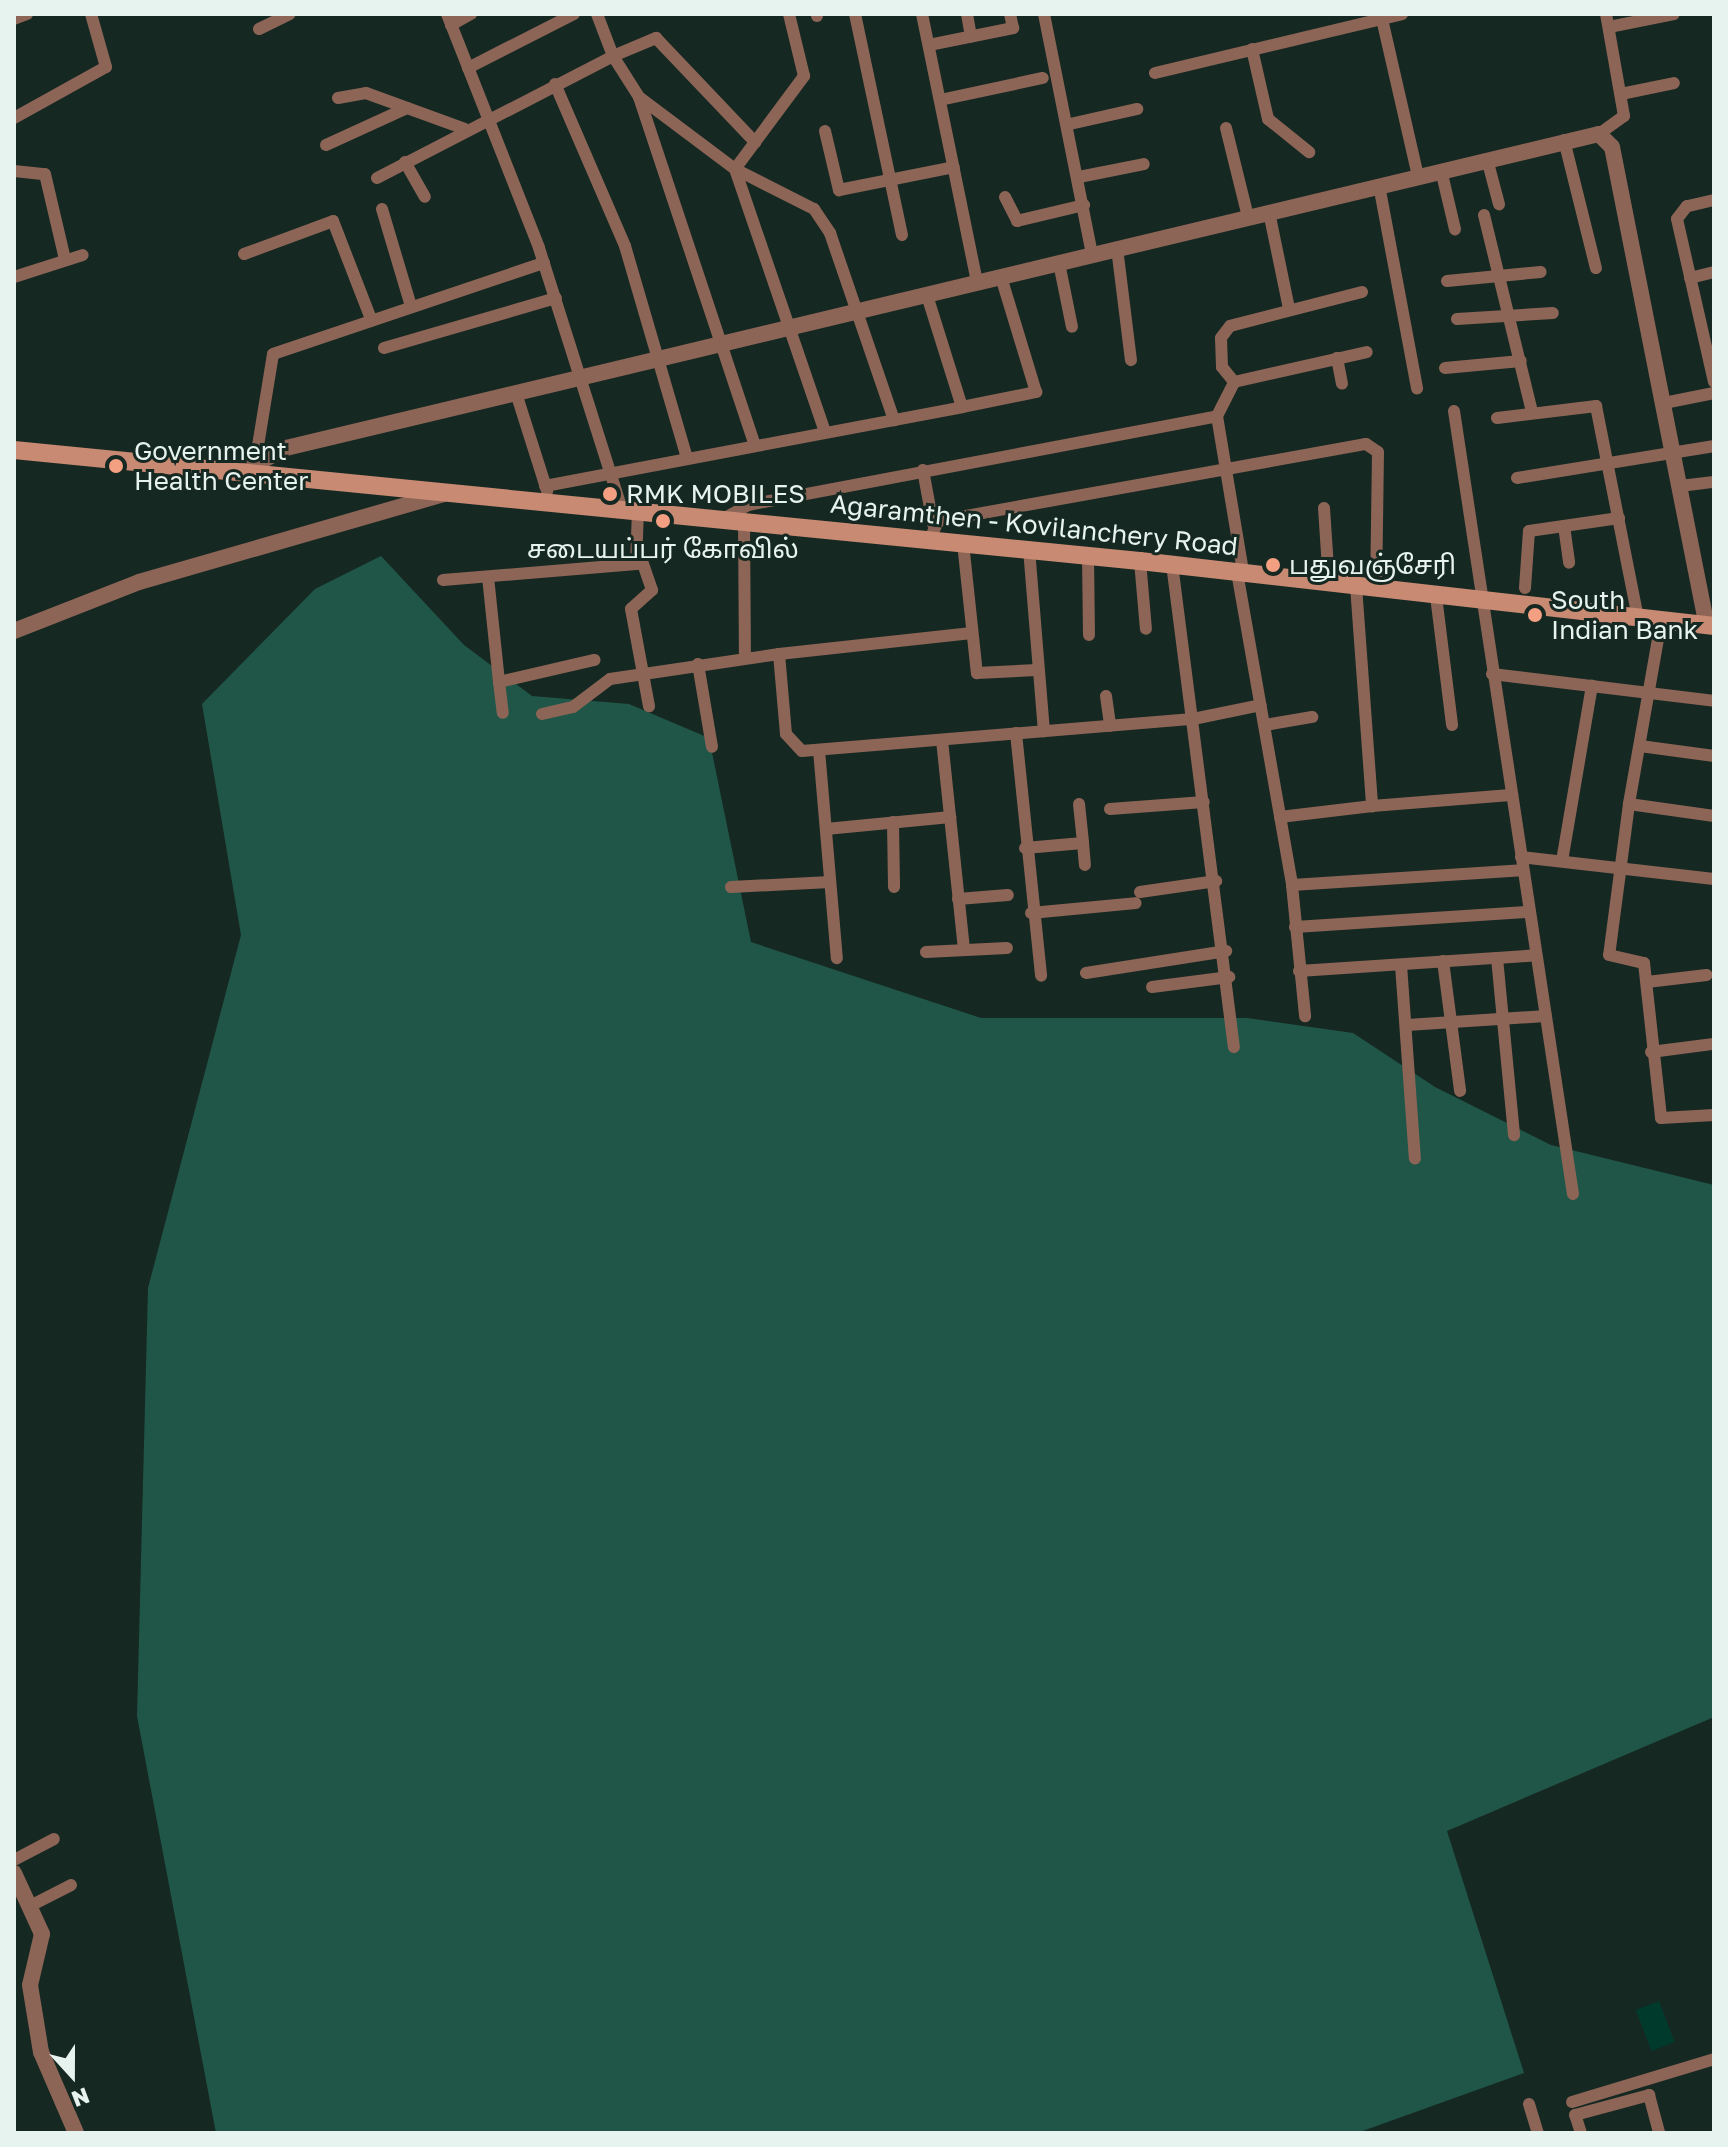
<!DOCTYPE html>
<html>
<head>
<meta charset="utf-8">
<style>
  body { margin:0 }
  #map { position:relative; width:1728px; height:2147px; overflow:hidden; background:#162822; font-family:"Golos Text","Noto Sans Tamil",sans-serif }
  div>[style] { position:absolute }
  .green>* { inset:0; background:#003a2c; transform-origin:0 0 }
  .water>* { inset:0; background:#205647 }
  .minor>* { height:12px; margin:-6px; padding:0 6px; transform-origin:6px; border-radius:6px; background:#8d6557 }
  .tertiary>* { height:16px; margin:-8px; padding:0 8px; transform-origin:8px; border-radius:8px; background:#8d6557 }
  .secondary>* { height:18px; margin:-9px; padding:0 9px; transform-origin:9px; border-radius:9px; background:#c88a73 }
  .dots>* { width:22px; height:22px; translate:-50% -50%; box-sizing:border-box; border:4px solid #162822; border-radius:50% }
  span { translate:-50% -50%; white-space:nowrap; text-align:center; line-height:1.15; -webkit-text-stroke:6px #162822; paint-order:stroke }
  .poi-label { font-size:26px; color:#e7f3ee }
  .left { translate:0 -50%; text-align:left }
  .street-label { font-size:26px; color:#e7f3ee }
  .frame { position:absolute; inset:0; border:16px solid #e7f3ee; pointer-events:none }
  .north { position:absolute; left:32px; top:2035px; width:80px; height:80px; -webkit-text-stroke:6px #162822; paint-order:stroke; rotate:159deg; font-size:22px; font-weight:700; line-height:32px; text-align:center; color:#e7f3ee }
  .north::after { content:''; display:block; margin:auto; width:28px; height:36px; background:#e7f3ee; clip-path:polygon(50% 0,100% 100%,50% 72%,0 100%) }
</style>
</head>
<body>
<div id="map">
  <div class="green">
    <div style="left:1659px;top:2001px;width:44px;height:25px;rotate:69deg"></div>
  </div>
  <div class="water">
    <div style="clip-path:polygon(381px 556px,464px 645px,532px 696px,629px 704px,709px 738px,751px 942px,981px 1018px,1247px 1018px,1353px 1033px,1435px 1087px,1551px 1145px,1714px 1185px,1714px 1717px,1447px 1831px,1524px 2073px,1357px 2133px,216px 2133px,137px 1716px,148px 1288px,241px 935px,202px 704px,315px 589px)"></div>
  </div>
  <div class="minor">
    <div style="left:447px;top:14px;width:251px;rotate:68.5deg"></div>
    <div style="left:539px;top:248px;width:272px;rotate:72.4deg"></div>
    <div style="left:597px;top:14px;width:45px;rotate:69.1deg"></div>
    <div style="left:613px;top:56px;width:47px;rotate:-22.7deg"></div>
    <div style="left:656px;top:38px;width:144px;rotate:46.4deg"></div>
    <div style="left:817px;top:14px;width:2px;rotate:90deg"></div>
    <div style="left:855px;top:14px;width:226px;rotate:78deg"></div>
    <div style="left:922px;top:14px;width:275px;rotate:78.4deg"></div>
    <div style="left:967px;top:14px;width:23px;rotate:80deg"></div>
    <div style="left:1044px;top:14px;width:245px;rotate:78.7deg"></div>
    <div style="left:14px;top:19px;width:14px;rotate:-21deg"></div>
    <div style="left:1382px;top:19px;width:161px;rotate:77.1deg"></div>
    <div style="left:451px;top:25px;width:23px;rotate:-29deg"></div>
    <div style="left:1609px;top:27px;width:66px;rotate:-11.3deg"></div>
    <div style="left:259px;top:29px;width:34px;rotate:-26deg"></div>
    <div style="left:929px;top:45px;width:86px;rotate:-11.4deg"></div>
    <div style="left:1013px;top:28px;width:14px;rotate:-102deg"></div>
    <div style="left:1252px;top:49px;width:72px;rotate:77.1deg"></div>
    <div style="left:1268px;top:119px;width:53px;rotate:38.8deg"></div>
    <div style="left:468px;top:68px;width:119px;rotate:-27deg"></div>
    <div style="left:1155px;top:73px;width:254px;rotate:-13.4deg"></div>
    <div style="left:555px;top:84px;width:176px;rotate:66.6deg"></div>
    <div style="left:625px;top:246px;width:221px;rotate:73.7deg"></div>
    <div style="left:1621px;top:94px;width:54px;rotate:-11.7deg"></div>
    <div style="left:639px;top:97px;width:367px;rotate:71.6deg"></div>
    <div style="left:338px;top:98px;width:28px;rotate:-10deg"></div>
    <div style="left:366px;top:93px;width:105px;rotate:20deg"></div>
    <div style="left:940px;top:100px;width:105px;rotate:-12.1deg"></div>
    <div style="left:14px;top:118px;width:105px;rotate:-29deg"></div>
    <div style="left:106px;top:67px;width:55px;rotate:-105.8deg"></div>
    <div style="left:1070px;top:124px;width:69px;rotate:-12.6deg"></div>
    <div style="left:1226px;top:128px;width:92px;rotate:76.1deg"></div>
    <div style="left:825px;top:131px;width:61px;rotate:76.7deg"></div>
    <div style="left:839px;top:190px;width:117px;rotate:-11.3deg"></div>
    <div style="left:1599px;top:134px;width:31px;rotate:-36deg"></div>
    <div style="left:1624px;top:116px;width:104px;rotate:-100deg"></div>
    <div style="left:1564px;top:140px;width:132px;rotate:76deg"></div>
    <div style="left:326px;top:145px;width:89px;rotate:-24.6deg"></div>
    <div style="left:1487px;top:159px;width:47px;rotate:75.1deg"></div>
    <div style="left:405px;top:162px;width:40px;rotate:60.3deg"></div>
    <div style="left:735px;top:169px;width:278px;rotate:71.1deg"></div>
    <div style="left:735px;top:169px;width:116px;rotate:-53.4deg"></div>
    <div style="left:804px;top:76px;width:64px;rotate:-103.6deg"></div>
    <div style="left:1441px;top:170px;width:61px;rotate:76.7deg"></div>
    <div style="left:14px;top:171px;width:31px;rotate:6deg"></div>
    <div style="left:45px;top:174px;width:87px;rotate:76.8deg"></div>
    <div style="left:1079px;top:177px;width:66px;rotate:-11.3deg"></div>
    <div style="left:377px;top:178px;width:266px;rotate:-27.3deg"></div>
    <div style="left:613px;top:56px;width:49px;rotate:57.6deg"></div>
    <div style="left:639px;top:97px;width:120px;rotate:36.9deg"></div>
    <div style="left:735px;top:169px;width:89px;rotate:26.9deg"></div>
    <div style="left:814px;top:209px;width:29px;rotate:56deg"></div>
    <div style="left:830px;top:233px;width:198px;rotate:71.1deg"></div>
    <div style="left:1379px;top:185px;width:207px;rotate:79.4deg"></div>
    <div style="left:1005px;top:197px;width:27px;rotate:63deg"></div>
    <div style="left:1017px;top:221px;width:69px;rotate:-13.4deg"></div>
    <div style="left:1714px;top:200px;width:28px;rotate:167deg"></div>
    <div style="left:1687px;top:206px;width:16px;rotate:128deg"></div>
    <div style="left:1677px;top:219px;width:167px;rotate:77.2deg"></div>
    <div style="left:382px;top:209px;width:101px;rotate:73.4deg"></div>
    <div style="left:1269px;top:212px;width:99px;rotate:78.3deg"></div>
    <div style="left:1484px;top:215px;width:203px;rotate:76.3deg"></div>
    <div style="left:1117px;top:248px;width:113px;rotate:82.9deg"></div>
    <div style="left:244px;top:254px;width:95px;rotate:-20.3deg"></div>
    <div style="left:333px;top:221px;width:105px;rotate:68.8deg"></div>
    <div style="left:1059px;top:263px;width:65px;rotate:78.5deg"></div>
    <div style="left:14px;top:277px;width:72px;rotate:-17.7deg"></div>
    <div style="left:1690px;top:278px;width:25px;rotate:-14deg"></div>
    <div style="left:1447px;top:281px;width:94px;rotate:-5.5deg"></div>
    <div style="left:1362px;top:292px;width:136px;rotate:165.6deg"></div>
    <div style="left:1230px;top:326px;width:15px;rotate:127deg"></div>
    <div style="left:1221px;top:338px;width:29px;rotate:88deg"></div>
    <div style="left:1222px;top:367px;width:19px;rotate:51deg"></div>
    <div style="left:1234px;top:382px;width:136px;rotate:-12.7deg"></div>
    <div style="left:1457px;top:319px;width:96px;rotate:-3.6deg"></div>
    <div style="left:384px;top:348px;width:179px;rotate:-16.2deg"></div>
    <div style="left:1337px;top:358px;width:26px;rotate:79deg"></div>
    <div style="left:1445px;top:368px;width:76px;rotate:-5.3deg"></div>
    <div style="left:516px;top:393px;width:103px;rotate:72.4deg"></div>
    <div style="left:1664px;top:403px;width:51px;rotate:-11.3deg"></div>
    <div style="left:962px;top:407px;width:76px;rotate:-11.5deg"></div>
    <div style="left:1036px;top:392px;width:120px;rotate:-106.9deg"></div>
    <div style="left:1454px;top:411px;width:792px;rotate:81.36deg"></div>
    <div style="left:1217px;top:416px;width:38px;rotate:-63deg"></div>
    <div style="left:1497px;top:418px;width:100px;rotate:-6.9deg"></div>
    <div style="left:1596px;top:406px;width:217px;rotate:78.8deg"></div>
    <div style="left:255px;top:464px;width:111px;rotate:-80.7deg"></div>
    <div style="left:273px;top:354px;width:286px;rotate:-18.6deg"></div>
    <div style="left:923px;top:470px;width:55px;rotate:79.5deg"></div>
    <div style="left:1517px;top:478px;width:200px;rotate:-9.2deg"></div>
    <div style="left:545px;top:486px;width:424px;rotate:-10.7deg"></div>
    <div style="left:962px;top:407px;width:117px;rotate:-107.4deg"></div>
    <div style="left:1680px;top:486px;width:34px;rotate:-7deg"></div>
    <div style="left:1324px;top:508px;width:75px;rotate:86.2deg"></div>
    <div style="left:723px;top:519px;width:29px;rotate:-29deg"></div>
    <div style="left:748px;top:505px;width:477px;rotate:-10.7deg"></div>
    <div style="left:1217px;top:416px;width:158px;rotate:80.5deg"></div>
    <div style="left:744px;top:521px;width:137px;rotate:89.6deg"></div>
    <div style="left:1564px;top:526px;width:37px;rotate:82deg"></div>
    <div style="left:930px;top:539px;width:20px;rotate:-66deg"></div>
    <div style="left:938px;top:521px;width:435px;rotate:-10.2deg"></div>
    <div style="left:1366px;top:444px;width:14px;rotate:34deg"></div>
    <div style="left:1378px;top:452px;width:136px;rotate:90.8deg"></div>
    <div style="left:963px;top:543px;width:131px;rotate:83.9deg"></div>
    <div style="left:977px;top:673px;width:60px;rotate:-2.9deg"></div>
    <div style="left:1029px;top:549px;width:183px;rotate:85.3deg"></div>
    <div style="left:1088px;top:555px;width:80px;rotate:89.3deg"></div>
    <div style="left:641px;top:558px;width:34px;rotate:71deg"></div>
    <div style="left:652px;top:590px;width:28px;rotate:138deg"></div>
    <div style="left:631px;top:609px;width:99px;rotate:79.5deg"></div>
    <div style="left:1140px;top:561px;width:68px;rotate:85deg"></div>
    <div style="left:1172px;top:564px;width:487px;rotate:82.7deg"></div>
    <div style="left:1237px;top:572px;width:318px;rotate:80deg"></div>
    <div style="left:1292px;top:885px;width:132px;rotate:84.3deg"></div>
    <div style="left:488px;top:577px;width:106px;rotate:84deg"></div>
    <div style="left:499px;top:682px;width:98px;rotate:-13deg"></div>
    <div style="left:443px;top:580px;width:194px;rotate:-4.7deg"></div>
    <div style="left:636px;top:564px;width:55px;rotate:-87.9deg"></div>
    <div style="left:1356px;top:586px;width:221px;rotate:85.8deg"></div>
    <div style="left:1372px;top:806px;width:139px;rotate:-4.5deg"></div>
    <div style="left:1525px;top:588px;width:57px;rotate:-86deg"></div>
    <div style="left:1529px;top:531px;width:91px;rotate:-8.2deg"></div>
    <div style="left:1436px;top:596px;width:130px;rotate:82.9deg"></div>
    <div style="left:1661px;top:622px;width:185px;rotate:100deg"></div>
    <div style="left:1629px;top:804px;width:86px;rotate:8deg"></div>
    <div style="left:779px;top:654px;width:194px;rotate:-6.2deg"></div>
    <div style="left:698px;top:664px;width:84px;rotate:80.4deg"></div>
    <div style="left:1492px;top:674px;width:224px;rotate:6.9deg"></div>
    <div style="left:499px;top:682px;width:31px;rotate:83deg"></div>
    <div style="left:1106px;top:696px;width:30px;rotate:82deg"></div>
    <div style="left:542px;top:714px;width:32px;rotate:-13deg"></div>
    <div style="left:573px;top:707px;width:46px;rotate:-37.1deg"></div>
    <div style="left:610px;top:679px;width:171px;rotate:-8.4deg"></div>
    <div style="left:779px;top:654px;width:80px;rotate:85deg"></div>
    <div style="left:786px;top:734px;width:23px;rotate:47deg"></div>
    <div style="left:802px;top:751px;width:392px;rotate:-4.7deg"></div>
    <div style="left:1193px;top:719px;width:69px;rotate:-11.6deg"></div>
    <div style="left:1265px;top:725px;width:48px;rotate:-9.7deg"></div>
    <div style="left:1016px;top:733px;width:244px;rotate:84.1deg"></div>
    <div style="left:942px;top:740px;width:211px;rotate:84deg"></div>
    <div style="left:1640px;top:746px;width:75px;rotate:7.7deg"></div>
    <div style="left:819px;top:750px;width:209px;rotate:85.1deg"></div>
    <div style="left:1079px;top:804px;width:39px;rotate:84deg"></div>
    <div style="left:1629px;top:804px;width:152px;rotate:97.5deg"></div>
    <div style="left:1609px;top:955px;width:36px;rotate:13deg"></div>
    <div style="left:1644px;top:963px;width:156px;rotate:83.7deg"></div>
    <div style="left:1661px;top:1118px;width:53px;rotate:-3.2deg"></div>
    <div style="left:1110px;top:809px;width:94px;rotate:-4.3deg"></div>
    <div style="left:1280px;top:817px;width:93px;rotate:-6.8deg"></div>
    <div style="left:893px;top:822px;width:65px;rotate:89.1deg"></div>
    <div style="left:826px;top:829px;width:125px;rotate:-5.5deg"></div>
    <div style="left:1025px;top:848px;width:58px;rotate:-4.9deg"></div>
    <div style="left:1083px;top:843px;width:22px;rotate:85deg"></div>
    <div style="left:1521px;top:857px;width:194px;rotate:6.5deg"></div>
    <div style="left:1562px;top:861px;width:178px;rotate:-80.3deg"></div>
    <div style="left:1292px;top:885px;width:230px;rotate:-3.7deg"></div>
    <div style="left:731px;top:887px;width:99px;rotate:-2.9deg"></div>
    <div style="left:1140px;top:892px;width:77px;rotate:-8.2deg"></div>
    <div style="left:958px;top:899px;width:50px;rotate:-4.6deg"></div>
    <div style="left:1031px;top:913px;width:105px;rotate:-5.4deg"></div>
    <div style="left:1295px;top:927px;width:234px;rotate:-3.7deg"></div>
    <div style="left:926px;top:952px;width:81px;rotate:-2.8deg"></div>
    <div style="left:1497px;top:958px;width:39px;rotate:-4deg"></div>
    <div style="left:1443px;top:961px;width:131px;rotate:82.5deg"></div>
    <div style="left:1401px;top:965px;width:194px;rotate:85.9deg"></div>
    <div style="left:1299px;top:971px;width:198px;rotate:-3.8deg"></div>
    <div style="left:1497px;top:958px;width:178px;rotate:84.5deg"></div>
    <div style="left:1086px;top:973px;width:142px;rotate:-8.9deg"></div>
    <div style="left:1647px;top:982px;width:60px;rotate:-6.7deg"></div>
    <div style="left:1152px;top:987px;width:78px;rotate:-7.4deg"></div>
    <div style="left:1407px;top:1025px;width:139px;rotate:-3.7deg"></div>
    <div style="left:1651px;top:1052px;width:63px;rotate:-7.4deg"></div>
    <div style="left:14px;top:1860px;width:45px;rotate:-27.7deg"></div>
    <div style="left:30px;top:1906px;width:46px;rotate:-27.1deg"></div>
    <div style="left:1572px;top:2102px;width:148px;rotate:-16.8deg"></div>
    <div style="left:1529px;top:2104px;width:30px;rotate:73deg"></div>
    <div style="left:1581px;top:2133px;width:19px;rotate:-108deg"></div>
    <div style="left:1575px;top:2115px;width:77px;rotate:-15.1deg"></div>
    <div style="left:1649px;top:2095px;width:39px;rotate:75deg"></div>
  </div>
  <div class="tertiary">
    <div style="left:245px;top:470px;width:47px;rotate:-28.2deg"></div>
    <div style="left:286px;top:448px;width:1350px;rotate:-13.45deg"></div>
    <div style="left:1599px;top:134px;width:18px;rotate:45deg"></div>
    <div style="left:1612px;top:147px;width:487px;rotate:78.8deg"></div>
    <div style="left:14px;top:631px;width:134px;rotate:-21.4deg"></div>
    <div style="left:139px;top:582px;width:317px;rotate:-16.1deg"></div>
    <div style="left:14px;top:1873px;width:67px;rotate:65.3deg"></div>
    <div style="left:42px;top:1934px;width:52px;rotate:103.2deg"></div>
    <div style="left:30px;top:1985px;width:68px;rotate:80.7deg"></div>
    <div style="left:41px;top:2052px;width:88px;rotate:66.6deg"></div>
  </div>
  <div class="secondary">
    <div style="left:14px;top:450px;width:1131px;rotate:5.63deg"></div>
    <div style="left:1140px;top:561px;width:578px;rotate:6.46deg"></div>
  </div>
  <div class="dots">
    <div style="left:116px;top:466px;background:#f3a082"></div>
    <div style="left:610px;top:494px;background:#f3a082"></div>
    <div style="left:663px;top:521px;background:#f3a082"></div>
    <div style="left:1273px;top:565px;background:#f3a082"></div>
    <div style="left:1535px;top:615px;background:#f3a082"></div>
  </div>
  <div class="poi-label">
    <span class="left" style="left:134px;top:466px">Government<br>Health Center</span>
    <span class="left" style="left:626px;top:494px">RMK MOBILES</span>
    <span style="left:663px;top:549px">சடையப்பர் கோவில்</span>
    <span class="left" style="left:1289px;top:565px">பதுவஞ்சேரி</span>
    <span class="left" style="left:1551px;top:615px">South<br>Indian Bank</span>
  </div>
  <div class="street-label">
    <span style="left:1034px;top:525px;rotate:6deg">Agaramthen - Kovilanchery Road</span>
  </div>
  <div class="frame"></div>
  <div class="north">N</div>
</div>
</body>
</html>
